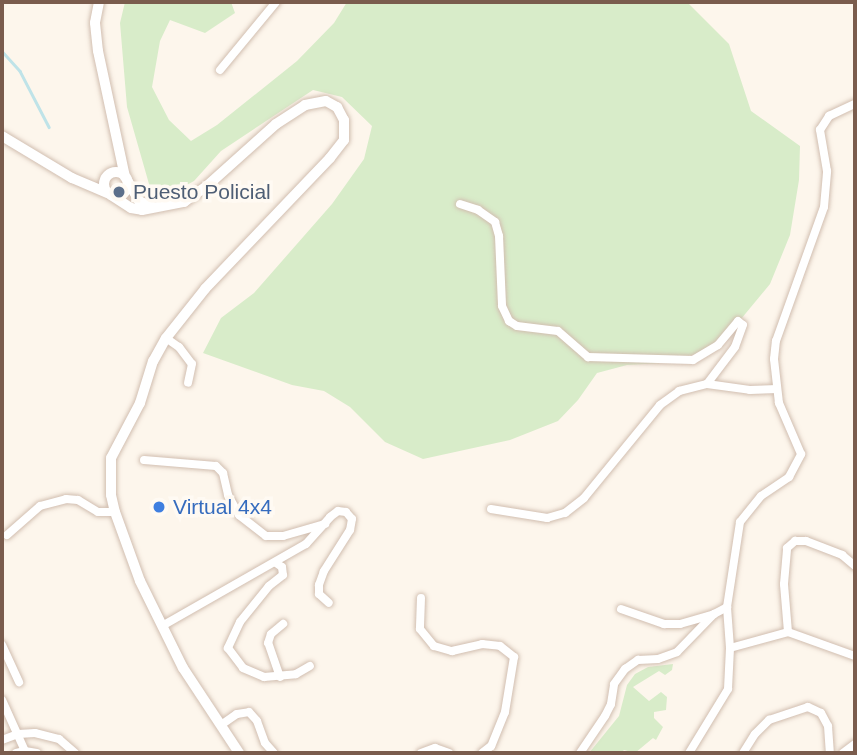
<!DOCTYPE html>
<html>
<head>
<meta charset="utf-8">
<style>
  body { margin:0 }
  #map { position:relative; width:857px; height:755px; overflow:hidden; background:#fdf6ec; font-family:Arial,sans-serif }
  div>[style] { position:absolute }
  .green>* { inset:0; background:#d8ecc9 }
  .stream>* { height:2.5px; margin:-1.25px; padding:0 1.25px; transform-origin:1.25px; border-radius:1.25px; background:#bfe3e8 }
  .roads { filter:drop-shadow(0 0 2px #d1beb0) drop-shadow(0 0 2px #d1beb0) }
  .street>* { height:8px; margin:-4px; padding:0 4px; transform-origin:4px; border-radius:4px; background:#fff }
  .secondary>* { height:10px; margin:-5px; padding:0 5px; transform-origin:5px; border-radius:5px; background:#fff }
  .secondary>.ring { margin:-5px; padding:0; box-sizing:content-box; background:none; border:10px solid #fff; border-radius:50% }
  .dots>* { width:19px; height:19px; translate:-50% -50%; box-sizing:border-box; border:4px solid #fffaf3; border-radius:50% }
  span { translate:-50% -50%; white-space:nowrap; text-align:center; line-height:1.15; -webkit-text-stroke:7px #fffaf3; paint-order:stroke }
  .service-label { font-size:21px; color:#4e5e75 }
  .left { translate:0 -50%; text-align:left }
  .shop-label { font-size:21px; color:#366cbe }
  .frame { position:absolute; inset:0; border:4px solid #7a5c4d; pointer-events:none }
</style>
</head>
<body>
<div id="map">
  <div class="green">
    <div style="clip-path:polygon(125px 2px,231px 2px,235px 13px,205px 33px,170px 20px,160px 41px,152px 87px,169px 120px,191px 141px,217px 125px,297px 61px,334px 23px,347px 2px,584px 2px,598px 4px,687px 2px,729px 44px,751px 111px,800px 146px,799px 180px,790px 235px,770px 284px,717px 348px,663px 363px,627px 365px,597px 373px,578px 400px,558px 421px,510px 440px,423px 459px,385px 442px,350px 407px,324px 391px,292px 385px,203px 353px,221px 318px,254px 293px,332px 204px,364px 159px,372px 126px,342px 97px,313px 90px,221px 151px,194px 181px,170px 194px,151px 191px,127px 107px,120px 23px)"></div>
    <div style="clip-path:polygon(673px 664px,672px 670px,665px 675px,659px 671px,633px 687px,649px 701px,661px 692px,667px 697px,666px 710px,654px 712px,654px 718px,663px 727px,656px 740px,653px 738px,635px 753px,624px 750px,621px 753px,589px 753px,619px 716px,627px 685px,635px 674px,648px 667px)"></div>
  </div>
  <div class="stream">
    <div style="left:2px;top:51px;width:27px;rotate:48deg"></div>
    <div style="left:20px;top:71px;width:63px;rotate:62.6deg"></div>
  </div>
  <div class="roads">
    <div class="street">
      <div style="left:220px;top:70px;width:88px;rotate:-50.5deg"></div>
      <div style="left:460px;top:204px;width:19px;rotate:18deg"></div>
      <div style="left:478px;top:210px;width:21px;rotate:35deg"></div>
      <div style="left:495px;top:222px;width:15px;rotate:74deg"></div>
      <div style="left:499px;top:236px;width:70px;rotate:87.5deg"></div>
      <div style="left:502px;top:306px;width:17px;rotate:65deg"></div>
      <div style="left:509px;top:321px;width:9px;rotate:32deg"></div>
      <div style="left:517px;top:326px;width:41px;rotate:7deg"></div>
      <div style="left:558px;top:331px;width:40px;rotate:41deg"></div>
      <div style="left:588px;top:357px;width:105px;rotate:1.6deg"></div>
      <div style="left:693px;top:360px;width:29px;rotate:-31deg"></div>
      <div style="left:718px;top:345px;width:31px;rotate:-50deg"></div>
      <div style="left:738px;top:321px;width:6px;rotate:39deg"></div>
      <div style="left:743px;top:325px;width:23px;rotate:110deg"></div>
      <div style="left:735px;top:347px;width:46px;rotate:127.1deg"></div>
      <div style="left:166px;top:338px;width:16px;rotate:35deg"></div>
      <div style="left:179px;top:347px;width:21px;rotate:53deg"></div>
      <div style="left:192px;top:364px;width:19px;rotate:102deg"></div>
      <div style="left:144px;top:460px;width:72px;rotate:4.8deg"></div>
      <div style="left:216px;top:466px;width:10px;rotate:45deg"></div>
      <div style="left:223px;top:473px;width:23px;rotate:77deg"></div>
      <div style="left:228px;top:495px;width:23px;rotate:61deg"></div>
      <div style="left:239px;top:515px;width:34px;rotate:38deg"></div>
      <div style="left:266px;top:536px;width:17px"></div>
      <div style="left:283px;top:536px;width:44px;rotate:-15.9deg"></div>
      <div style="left:491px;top:509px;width:57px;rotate:9.1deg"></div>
      <div style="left:547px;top:518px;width:19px;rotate:-16deg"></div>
      <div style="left:565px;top:513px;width:24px;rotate:-38deg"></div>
      <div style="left:584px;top:498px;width:120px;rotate:-50.7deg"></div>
      <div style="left:660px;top:405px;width:24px;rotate:-36deg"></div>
      <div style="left:679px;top:391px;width:29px;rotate:-14deg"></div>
      <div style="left:707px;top:384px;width:43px;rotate:7.9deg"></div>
      <div style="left:750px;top:390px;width:27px;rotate:-2deg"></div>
      <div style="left:7px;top:535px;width:44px;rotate:-41.3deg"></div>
      <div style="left:40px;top:506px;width:27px;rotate:-15deg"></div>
      <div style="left:66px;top:499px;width:12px;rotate:5deg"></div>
      <div style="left:78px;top:500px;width:23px;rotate:31deg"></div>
      <div style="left:98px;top:512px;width:17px"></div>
      <div style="left:276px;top:563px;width:7px;rotate:34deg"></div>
      <div style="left:282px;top:567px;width:8px;rotate:83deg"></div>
      <div style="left:283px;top:575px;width:18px;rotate:142deg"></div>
      <div style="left:269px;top:586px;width:46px;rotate:128.9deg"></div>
      <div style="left:240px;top:622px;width:29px;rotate:115deg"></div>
      <div style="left:228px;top:648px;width:25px;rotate:53deg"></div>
      <div style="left:243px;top:668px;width:23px;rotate:23deg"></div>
      <div style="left:264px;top:677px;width:32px;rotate:-5deg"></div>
      <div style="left:296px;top:674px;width:16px;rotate:-30deg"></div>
      <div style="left:421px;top:598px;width:31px;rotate:92deg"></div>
      <div style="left:420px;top:629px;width:22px;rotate:51deg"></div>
      <div style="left:434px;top:646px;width:19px;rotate:16deg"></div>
      <div style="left:452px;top:651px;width:31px;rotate:-13deg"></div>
      <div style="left:482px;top:644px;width:18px;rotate:6deg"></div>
      <div style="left:500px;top:646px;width:18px;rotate:38deg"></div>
      <div style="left:514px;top:657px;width:56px;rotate:99.3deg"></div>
      <div style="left:505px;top:712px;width:37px;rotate:112deg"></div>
      <div style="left:491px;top:746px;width:11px;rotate:142deg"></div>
      <div style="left:621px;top:609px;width:46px;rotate:19.2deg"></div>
      <div style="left:664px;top:624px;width:16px"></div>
      <div style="left:680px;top:624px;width:35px;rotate:-16deg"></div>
      <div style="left:162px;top:626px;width:166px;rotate:-29.7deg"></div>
      <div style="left:306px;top:544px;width:36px;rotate:-48deg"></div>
      <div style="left:330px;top:517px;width:10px;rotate:-37deg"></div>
      <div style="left:338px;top:511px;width:8px;rotate:7deg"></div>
      <div style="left:346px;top:512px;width:9px;rotate:49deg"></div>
      <div style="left:352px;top:519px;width:11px;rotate:100deg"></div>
      <div style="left:350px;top:530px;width:49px;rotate:122.4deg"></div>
      <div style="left:324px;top:571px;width:15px;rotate:110deg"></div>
      <div style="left:319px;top:585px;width:9px;rotate:90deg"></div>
      <div style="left:319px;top:594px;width:13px;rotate:42deg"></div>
      <div style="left:788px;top:632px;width:48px;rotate:-94.8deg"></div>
      <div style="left:784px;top:584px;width:36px;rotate:-85deg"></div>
      <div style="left:787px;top:548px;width:11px;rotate:-41deg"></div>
      <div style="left:795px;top:541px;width:11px"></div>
      <div style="left:806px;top:541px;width:39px;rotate:21deg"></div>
      <div style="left:842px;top:555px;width:17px;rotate:40deg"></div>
      <div style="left:2px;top:645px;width:41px;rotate:65.3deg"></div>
      <div style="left:730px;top:648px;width:60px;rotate:-15.4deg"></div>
      <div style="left:788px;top:632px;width:71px;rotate:19.7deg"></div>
      <div style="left:280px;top:677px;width:36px;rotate:-109deg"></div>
      <div style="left:268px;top:643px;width:9px;rotate:-72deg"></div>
      <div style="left:271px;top:634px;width:16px;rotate:-40deg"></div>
      <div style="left:2px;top:700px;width:56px;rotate:65.7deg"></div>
      <div style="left:221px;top:725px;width:19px;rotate:-35deg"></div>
      <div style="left:237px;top:714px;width:12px;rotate:-9deg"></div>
      <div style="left:249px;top:712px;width:12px;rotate:48deg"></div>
      <div style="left:257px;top:721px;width:23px;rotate:70deg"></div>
      <div style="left:265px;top:743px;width:13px;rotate:48deg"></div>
      <div style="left:2px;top:740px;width:17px;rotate:-21deg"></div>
      <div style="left:18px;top:734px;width:17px;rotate:-3deg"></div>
      <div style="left:35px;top:733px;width:25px;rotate:14deg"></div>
      <div style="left:59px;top:739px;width:21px;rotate:41deg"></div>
      <div style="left:16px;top:753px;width:9px;rotate:-13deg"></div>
      <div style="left:25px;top:751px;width:12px;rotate:9deg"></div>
      <div style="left:421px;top:753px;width:15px;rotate:-20deg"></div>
      <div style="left:435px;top:748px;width:15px;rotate:20deg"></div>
      <div style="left:580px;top:753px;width:45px;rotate:-56deg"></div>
      <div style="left:605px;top:716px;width:13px;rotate:-63deg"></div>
      <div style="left:611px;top:704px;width:20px;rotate:-81deg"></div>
      <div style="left:614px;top:684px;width:19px;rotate:-54deg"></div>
      <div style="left:625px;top:669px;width:16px;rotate:-35deg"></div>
      <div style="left:638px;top:660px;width:20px;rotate:-3deg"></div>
      <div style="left:658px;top:659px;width:20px;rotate:-20deg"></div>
      <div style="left:677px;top:652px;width:53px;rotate:-45.8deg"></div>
      <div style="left:714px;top:614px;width:15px;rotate:-28deg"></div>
      <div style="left:689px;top:753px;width:75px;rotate:-58.6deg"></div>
      <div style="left:728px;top:689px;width:41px;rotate:-87.2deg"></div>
      <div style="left:730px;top:648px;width:41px;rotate:-94.2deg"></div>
      <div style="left:727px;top:607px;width:86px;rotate:-81.3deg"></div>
      <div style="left:740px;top:522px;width:33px;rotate:-51deg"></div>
      <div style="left:761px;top:496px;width:34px;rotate:-34deg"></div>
      <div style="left:789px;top:477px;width:26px;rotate:-62deg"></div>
      <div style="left:801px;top:454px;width:56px;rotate:-113.3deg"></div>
      <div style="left:779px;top:403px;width:44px;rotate:-96.5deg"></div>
      <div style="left:774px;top:359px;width:18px;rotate:-84deg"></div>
      <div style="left:776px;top:341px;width:142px;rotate:-70.3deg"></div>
      <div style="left:824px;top:207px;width:36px;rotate:-85deg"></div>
      <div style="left:827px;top:171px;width:42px;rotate:-99.7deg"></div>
      <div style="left:820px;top:130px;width:17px;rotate:-57deg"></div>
      <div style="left:829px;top:116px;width:29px;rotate:-25deg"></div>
      <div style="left:743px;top:753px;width:22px;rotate:-58deg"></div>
      <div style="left:755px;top:734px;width:20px;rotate:-45deg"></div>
      <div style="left:769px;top:720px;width:41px;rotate:-18.4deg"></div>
      <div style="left:808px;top:707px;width:14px;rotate:25deg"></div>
      <div style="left:821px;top:713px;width:15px;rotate:62deg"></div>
      <div style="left:828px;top:726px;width:27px;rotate:86deg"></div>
      <div style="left:843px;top:753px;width:15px;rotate:-37deg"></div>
    </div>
    <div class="secondary">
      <div style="left:99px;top:2px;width:21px;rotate:101deg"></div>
      <div style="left:95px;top:23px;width:28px;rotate:84deg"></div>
      <div style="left:98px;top:51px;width:129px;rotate:77.9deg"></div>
      <div style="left:2px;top:136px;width:82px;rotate:31deg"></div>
      <div style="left:72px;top:178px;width:38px;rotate:23deg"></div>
      <div class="ring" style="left:104px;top:172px;width:14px;height:14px"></div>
      <div style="left:127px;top:180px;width:24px;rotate:60deg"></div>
      <div style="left:139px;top:201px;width:15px;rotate:23deg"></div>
      <div style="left:111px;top:195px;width:24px;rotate:33deg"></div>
      <div style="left:131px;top:208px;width:11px;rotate:10deg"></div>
      <div style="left:142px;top:210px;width:43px;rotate:-10.8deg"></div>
      <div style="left:184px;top:202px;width:29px;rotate:-35deg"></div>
      <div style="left:208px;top:185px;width:91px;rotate:-41.9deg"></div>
      <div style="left:276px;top:124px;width:35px;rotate:-33deg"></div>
      <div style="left:305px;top:105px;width:21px;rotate:-11deg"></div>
      <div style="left:326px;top:101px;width:13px;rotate:29deg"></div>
      <div style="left:337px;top:107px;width:15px;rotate:62deg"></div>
      <div style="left:344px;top:120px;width:20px;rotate:90deg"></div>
      <div style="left:344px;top:140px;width:23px;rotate:128deg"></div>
      <div style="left:330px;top:158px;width:181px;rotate:133.7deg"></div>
      <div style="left:205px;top:289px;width:63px;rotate:128.5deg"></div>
      <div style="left:166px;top:338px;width:26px;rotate:119deg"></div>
      <div style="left:153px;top:361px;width:44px;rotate:107.2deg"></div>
      <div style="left:140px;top:403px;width:62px;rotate:117.8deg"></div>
      <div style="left:111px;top:458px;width:37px;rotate:90deg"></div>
      <div style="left:111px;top:495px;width:17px;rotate:77deg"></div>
      <div style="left:115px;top:512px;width:73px;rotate:70.1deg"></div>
      <div style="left:140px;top:581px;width:97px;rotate:63.7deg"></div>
      <div style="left:183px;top:668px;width:102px;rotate:56.6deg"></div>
    </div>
  </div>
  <div class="dots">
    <div style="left:119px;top:192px;background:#5c6f8a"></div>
    <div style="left:159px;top:507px;background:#3f7fe0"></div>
  </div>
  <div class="service-label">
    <span class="left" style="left:133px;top:192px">Puesto Policial</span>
  </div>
  <div class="shop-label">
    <span class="left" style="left:173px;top:507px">Virtual 4x4</span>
  </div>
  <div class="frame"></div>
</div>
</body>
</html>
